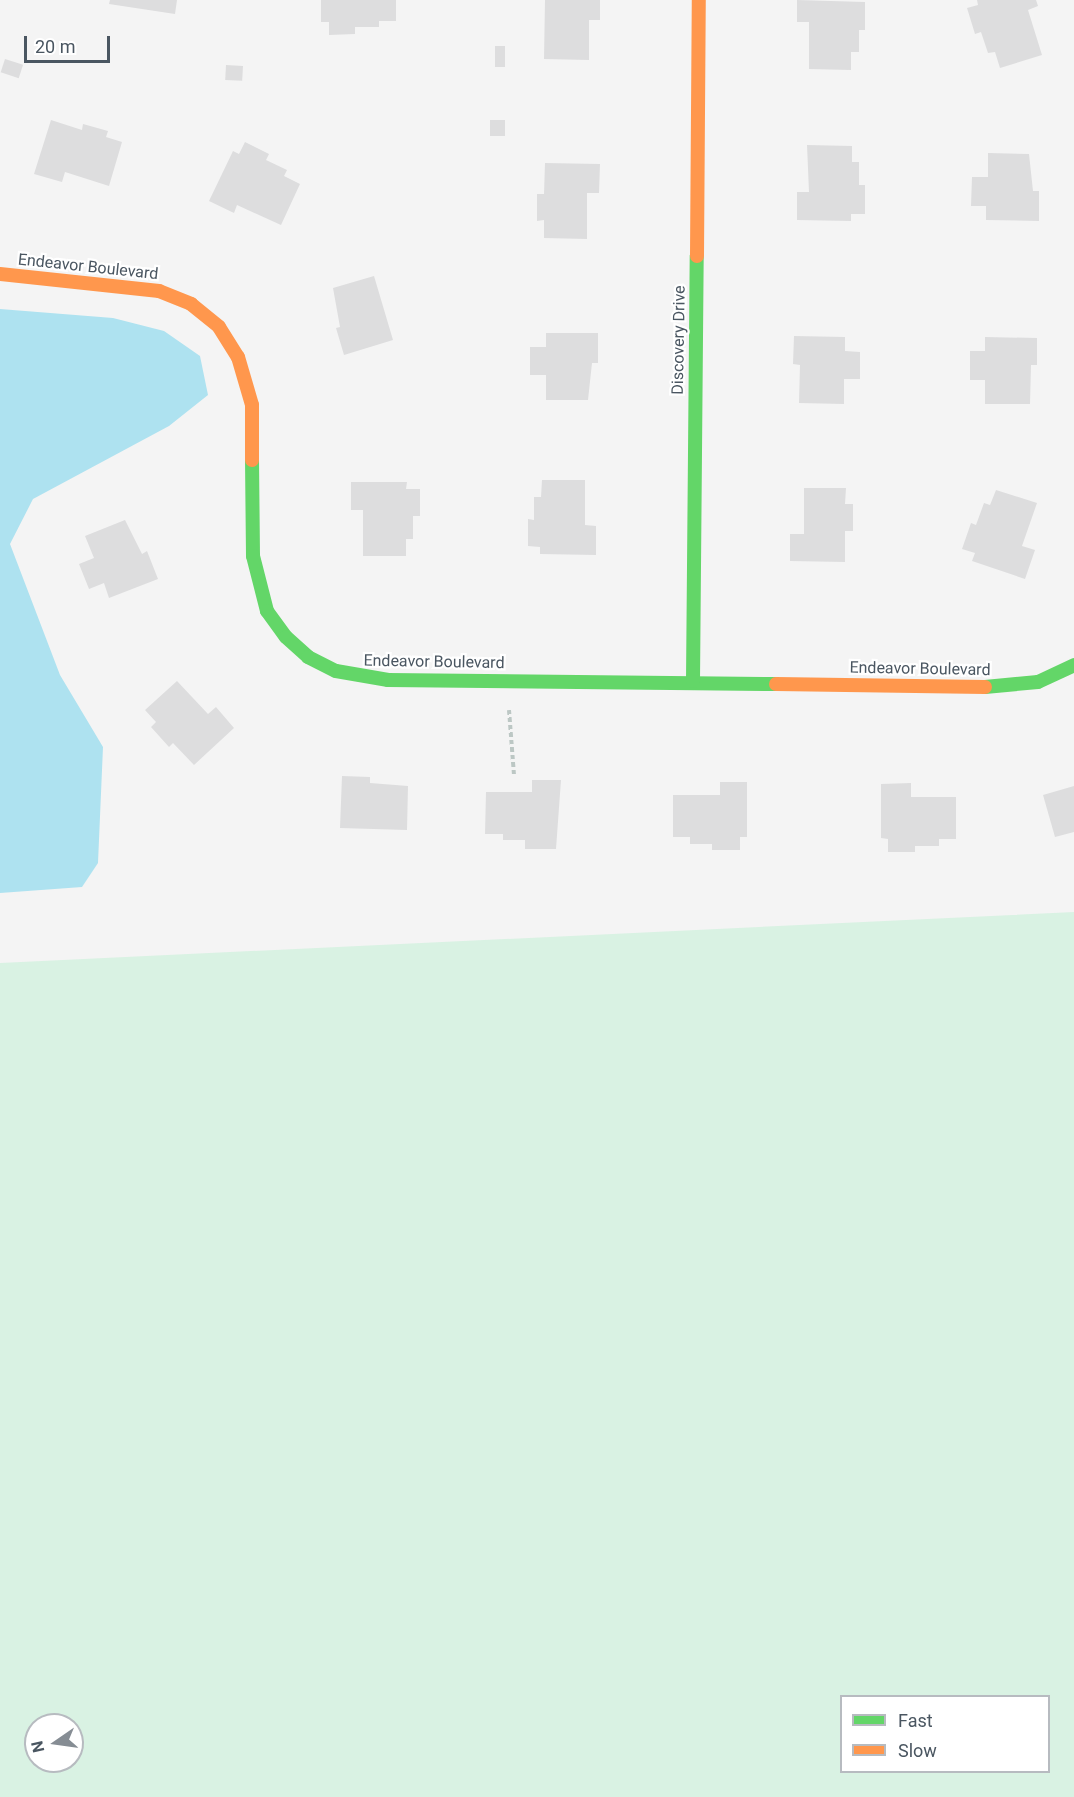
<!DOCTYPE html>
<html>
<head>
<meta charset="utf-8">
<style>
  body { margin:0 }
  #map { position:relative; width:1074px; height:1797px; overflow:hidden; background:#f4f4f4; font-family:Roboto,sans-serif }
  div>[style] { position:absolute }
  .green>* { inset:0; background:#d9f2e3 }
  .water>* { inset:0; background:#aee2f0 }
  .building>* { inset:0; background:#ddddde; transform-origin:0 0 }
  .path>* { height:4px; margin-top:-2px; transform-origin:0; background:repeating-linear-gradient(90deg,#bcc7c4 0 4.5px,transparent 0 7.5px) }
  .fast>* { height:14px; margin:-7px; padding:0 7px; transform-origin:7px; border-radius:7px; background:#63d668 }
  .slow>* { height:14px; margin:-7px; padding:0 7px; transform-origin:7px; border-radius:7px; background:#ff974d }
  span { translate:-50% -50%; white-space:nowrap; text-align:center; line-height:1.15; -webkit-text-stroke:4.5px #fff; paint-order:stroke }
  .street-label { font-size:16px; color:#4a5661 }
  .legend { position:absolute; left:840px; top:1695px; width:210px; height:78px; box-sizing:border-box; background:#fff; border:2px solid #b7bbc0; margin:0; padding:8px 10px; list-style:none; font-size:18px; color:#4a5661 }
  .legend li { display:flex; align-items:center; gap:12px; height:30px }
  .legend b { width:30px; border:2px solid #b7bbc0 }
  .north { position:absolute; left:24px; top:1713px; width:60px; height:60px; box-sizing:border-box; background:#fff; border:2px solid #b7bbc0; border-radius:50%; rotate:257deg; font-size:16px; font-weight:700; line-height:24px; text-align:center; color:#4a5661 }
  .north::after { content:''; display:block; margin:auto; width:21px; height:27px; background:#868d94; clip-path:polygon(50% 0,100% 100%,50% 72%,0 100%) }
  .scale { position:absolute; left:24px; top:36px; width:86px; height:27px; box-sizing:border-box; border:3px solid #4a5661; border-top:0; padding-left:8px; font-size:18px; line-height:21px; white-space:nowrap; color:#4a5661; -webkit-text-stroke:4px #fff; paint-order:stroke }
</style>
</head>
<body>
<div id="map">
  <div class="green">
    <div style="clip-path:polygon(evenodd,1074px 912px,1074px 1797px,0 1797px,0 963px,1074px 912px,842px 1696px,1048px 1696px,1048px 1772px,842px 1772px,842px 1696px,1074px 912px,36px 1725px,72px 1725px,72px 1761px,36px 1761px,36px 1725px)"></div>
  </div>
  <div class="water">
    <div style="clip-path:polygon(0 309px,113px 318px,164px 331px,200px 356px,208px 395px,169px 426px,33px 499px,10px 544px,60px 675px,103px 747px,98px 863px,82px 887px,0 893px)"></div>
  </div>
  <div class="building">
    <div style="clip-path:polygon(110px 0,177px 0,175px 14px,109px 4px)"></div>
    <div style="clip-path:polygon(321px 0,396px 0,396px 21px,379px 21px,379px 27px,355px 27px,355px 34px,329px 35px,329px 22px,321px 22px)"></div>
    <div style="clip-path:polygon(545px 0,600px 0,600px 20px,589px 20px,589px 60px,544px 59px)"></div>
    <div style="clip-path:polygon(797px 0,865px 2px,865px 30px,859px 30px,859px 52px,851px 52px,851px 70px,809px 69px,809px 22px,797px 22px)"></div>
    <div style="clip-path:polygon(977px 0,1036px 0,1038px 6px,1028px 10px,1042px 55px,1000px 68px,995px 52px,988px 53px,981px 32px,975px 34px,967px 8px,978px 5px)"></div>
    <div style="left:495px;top:46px;width:10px;height:21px"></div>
    <div style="left:5px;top:59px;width:19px;height:14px;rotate:18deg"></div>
    <div style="left:226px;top:65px;width:17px;height:15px;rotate:3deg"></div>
    <div style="clip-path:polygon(51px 120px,82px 130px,83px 124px,108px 131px,106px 137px,122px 142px,109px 186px,65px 172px,62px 182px,34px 174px)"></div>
    <div style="left:490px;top:120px;width:15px;height:16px"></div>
    <div style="clip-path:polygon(245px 142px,269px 154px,266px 160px,287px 170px,284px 176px,300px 184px,281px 225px,237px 205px,234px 213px,209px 201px,233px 151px,239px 154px)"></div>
    <div style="clip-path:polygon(807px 145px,852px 146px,852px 162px,859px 162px,859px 185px,865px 185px,865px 214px,851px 214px,851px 221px,797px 220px,797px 192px,809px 192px)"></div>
    <div style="clip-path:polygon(988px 153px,1029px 154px,1033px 191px,1039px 191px,1039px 221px,986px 220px,986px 206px,971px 206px,972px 177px,988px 177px)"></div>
    <div style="clip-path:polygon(545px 163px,600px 164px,599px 193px,587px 193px,587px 239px,544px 238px,544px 220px,537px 221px,537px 194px,544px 194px)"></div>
    <div style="clip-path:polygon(374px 276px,393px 340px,344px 355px,336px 328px,340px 327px,333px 288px)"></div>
    <div style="clip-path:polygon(546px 333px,598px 333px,598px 363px,592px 363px,588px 400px,546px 400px,546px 375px,530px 375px,530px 347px,546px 347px)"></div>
    <div style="clip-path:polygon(794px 336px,845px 337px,845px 351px,860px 352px,860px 379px,844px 379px,844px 404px,799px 403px,800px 365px,793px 364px)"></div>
    <div style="clip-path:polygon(985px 337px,1037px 338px,1037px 365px,1031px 365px,1030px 404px,985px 404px,985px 380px,970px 380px,970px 351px,985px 351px)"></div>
    <div style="clip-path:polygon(542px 480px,585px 480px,585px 525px,596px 526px,596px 555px,540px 554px,540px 547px,528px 546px,528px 519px,534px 520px,534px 497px,541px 497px)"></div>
    <div style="clip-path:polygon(351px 482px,407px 482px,406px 489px,420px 489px,420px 516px,413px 516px,413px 539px,406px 539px,406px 556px,363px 556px,363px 510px,351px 510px)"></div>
    <div style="clip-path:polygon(804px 488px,846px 488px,845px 504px,853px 504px,853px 531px,845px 531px,845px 562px,790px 561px,790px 534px,804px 534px)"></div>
    <div style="clip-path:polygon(996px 490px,1037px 503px,1022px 546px,1035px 550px,1025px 579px,972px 561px,975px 553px,962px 549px,971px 523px,976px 525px,984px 503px,990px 505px)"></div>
    <div style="clip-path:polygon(125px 520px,142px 554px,147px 551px,158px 579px,109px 598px,104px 583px,89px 589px,79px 564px,94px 558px,85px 536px)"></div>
    <div style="clip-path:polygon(177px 681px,208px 714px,216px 707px,234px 728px,194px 765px,173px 743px,169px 747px,151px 727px,156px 722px,145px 710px)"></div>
    <div style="clip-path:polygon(342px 776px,370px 777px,370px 783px,408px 786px,407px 830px,340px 828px)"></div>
    <div style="clip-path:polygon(532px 780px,561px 780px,556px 849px,525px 849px,525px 840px,503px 840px,503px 834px,485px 834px,486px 792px,532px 792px)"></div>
    <div style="clip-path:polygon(720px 782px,747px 782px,747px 837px,740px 837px,740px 850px,712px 850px,712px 844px,690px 844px,690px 837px,673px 837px,673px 795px,720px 795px)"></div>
    <div style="clip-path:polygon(911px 783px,911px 797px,956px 797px,956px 839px,939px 839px,939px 846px,915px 846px,915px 852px,888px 852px,888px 839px,881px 838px,881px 784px)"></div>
    <div style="clip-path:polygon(1074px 786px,1074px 832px,1055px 837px,1043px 795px)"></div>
  </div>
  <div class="path">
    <div style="left:509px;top:710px;width:65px;rotate:85.6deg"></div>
  </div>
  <div class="fast">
    <div style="left:252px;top:460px;width:96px;rotate:89.4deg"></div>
    <div style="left:253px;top:556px;width:57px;rotate:75.7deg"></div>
    <div style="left:267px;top:611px;width:32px;rotate:54deg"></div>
    <div style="left:286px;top:637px;width:30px;rotate:42deg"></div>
    <div style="left:308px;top:657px;width:31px;rotate:27deg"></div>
    <div style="left:336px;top:671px;width:53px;rotate:9.8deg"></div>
    <div style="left:388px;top:680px;width:388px;rotate:0.6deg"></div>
    <div style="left:693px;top:681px;width:425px;rotate:-89.5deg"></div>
    <div style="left:985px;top:687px;width:53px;rotate:-5.4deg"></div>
    <div style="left:1038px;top:682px;width:40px;rotate:-25deg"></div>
  </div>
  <div class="slow">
    <div style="left:697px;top:256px;width:256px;rotate:-89.6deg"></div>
    <div style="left:0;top:274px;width:160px;rotate:6.1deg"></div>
    <div style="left:159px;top:291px;width:35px;rotate:22deg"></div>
    <div style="left:191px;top:304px;width:36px;rotate:39deg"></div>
    <div style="left:219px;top:327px;width:36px;rotate:58deg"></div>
    <div style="left:238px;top:357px;width:50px;rotate:73.7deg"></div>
    <div style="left:252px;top:405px;width:55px;rotate:90deg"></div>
    <div style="left:776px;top:684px;width:209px;rotate:0.8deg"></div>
  </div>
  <div class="street-label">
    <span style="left:88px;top:267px;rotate:6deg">Endeavor Boulevard</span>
    <span style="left:679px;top:340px;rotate:-89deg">Discovery Drive</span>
    <span style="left:434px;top:662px;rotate:1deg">Endeavor Boulevard</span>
    <span style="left:920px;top:669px;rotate:1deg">Endeavor Boulevard</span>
  </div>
  <ul class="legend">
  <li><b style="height:8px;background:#63d668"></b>Fast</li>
  <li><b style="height:8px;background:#ff974d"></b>Slow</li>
  </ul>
  <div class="north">N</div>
  <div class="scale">20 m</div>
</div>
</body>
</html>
